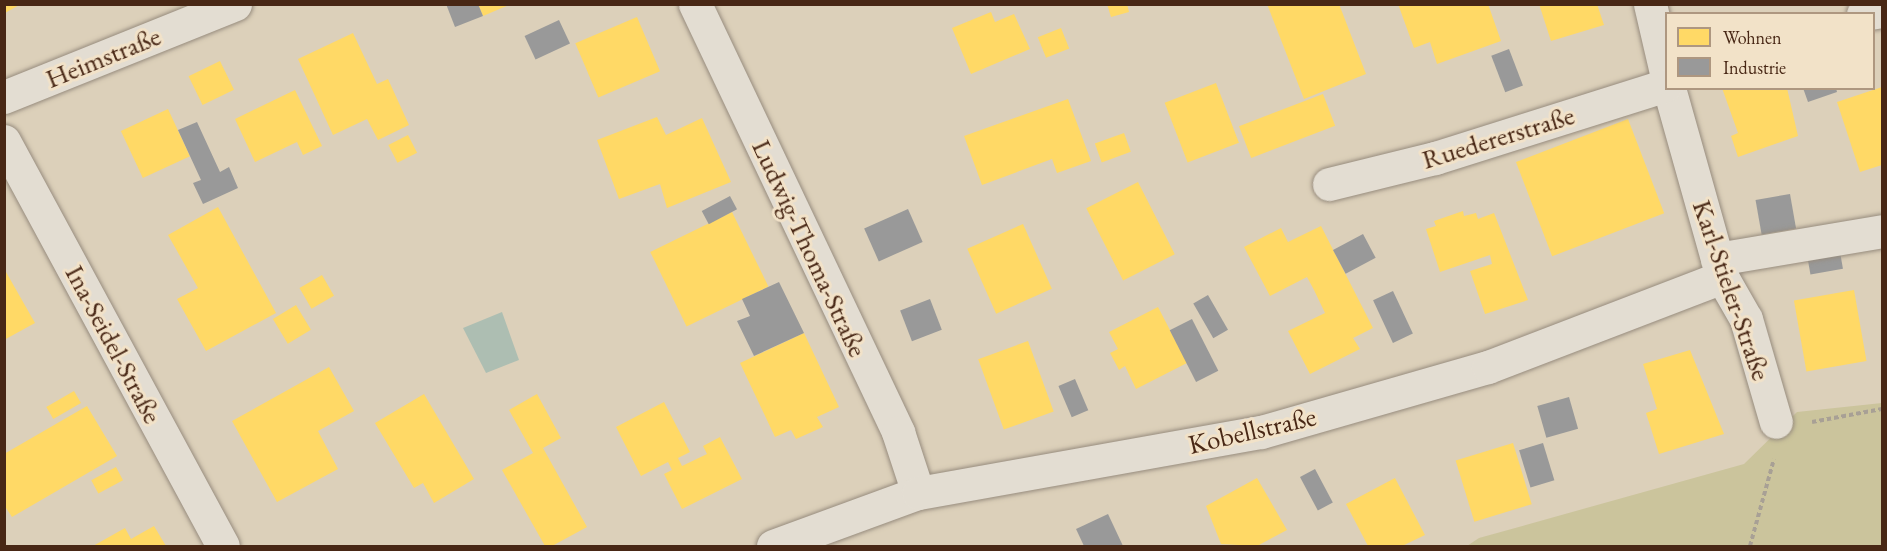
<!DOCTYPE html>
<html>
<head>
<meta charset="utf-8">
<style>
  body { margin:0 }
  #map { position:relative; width:1887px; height:551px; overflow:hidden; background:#dcd0ba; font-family:"EB Garamond",serif }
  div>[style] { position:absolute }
  .green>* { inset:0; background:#cbc49c }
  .water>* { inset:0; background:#adbeb2 }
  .homes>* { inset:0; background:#ffd966; transform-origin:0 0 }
  .industry>* { inset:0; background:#999; transform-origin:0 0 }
  .path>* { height:4px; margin-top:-2px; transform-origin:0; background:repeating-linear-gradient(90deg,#a8a095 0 4.5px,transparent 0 7.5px) }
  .roads { filter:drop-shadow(0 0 2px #978c7e) drop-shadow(0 0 2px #978c7e) }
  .minor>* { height:33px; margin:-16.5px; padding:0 16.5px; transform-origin:16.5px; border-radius:16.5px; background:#e3ddd2 }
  span { translate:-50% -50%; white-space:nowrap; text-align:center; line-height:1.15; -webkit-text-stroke:6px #f2e2c8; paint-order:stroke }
  .street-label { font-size:27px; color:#482715 }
  .frame { position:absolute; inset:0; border:6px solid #482715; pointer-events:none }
  .legend { position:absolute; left:1665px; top:12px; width:210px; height:78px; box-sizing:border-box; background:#f2e2c8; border:2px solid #ae9780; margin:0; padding:8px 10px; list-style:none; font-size:18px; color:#482715 }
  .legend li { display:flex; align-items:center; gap:12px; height:30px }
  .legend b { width:30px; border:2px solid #ae9780 }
</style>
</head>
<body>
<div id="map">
  <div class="green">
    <div style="clip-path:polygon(1882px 403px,1882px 546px,1467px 546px,1479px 538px,1744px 464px,1797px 412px)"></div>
  </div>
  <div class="water">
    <div style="clip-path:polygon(502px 312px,519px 360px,486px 373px,463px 328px)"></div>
  </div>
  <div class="homes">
    <div style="clip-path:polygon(5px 4px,21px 4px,5px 13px)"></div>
    <div style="clip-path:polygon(478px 4px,509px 4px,509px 5px,483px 16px)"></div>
    <div style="clip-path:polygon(1107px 4px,1127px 4px,1129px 12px,1111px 17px)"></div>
    <div style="clip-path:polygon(1267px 4px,1339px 4px,1366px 74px,1304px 99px)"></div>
    <div style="clip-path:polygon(1398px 4px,1488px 4px,1501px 41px,1437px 64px,1430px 42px,1414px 48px)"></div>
    <div style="clip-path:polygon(1539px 4px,1597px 4px,1604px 25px,1551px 41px)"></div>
    <div style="clip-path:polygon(991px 12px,995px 22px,1014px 14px,1030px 49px,971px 74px,952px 28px)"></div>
    <div style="left:637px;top:17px;width:59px;height:67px;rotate:67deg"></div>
    <div style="left:1061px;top:28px;width:22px;height:25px;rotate:68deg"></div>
    <div style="clip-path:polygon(353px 33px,377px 84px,388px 79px,409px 125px,378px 140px,367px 119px,333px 135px,298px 59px)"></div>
    <div style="left:220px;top:61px;width:32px;height:35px;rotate:64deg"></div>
    <div style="left:1216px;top:83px;width:64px;height:55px;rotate:69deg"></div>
    <div style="clip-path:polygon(1882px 87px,1882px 165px,1860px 172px,1837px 102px)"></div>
    <div style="clip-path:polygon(1722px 88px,1787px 88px,1798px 136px,1738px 157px,1731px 136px,1738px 133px)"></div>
    <div style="clip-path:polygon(295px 90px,322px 146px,303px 155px,297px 142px,255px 162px,235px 119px)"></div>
    <div style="left:1323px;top:94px;width:34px;height:90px;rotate:69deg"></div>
    <div style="clip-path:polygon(1068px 99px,1091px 161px,1057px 173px,1052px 159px,982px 185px,964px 136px)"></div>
    <div style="left:168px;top:109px;width:52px;height:52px;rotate:65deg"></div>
    <div style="clip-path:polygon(657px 117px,666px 135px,702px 118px,731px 182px,667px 208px,660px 184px,619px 199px,597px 140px)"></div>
    <div style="left:1628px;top:119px;width:101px;height:120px;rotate:69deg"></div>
    <div style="left:1124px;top:133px;width:20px;height:31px;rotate:70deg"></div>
    <div style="left:408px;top:135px;width:20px;height:22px;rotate:63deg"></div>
    <div style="left:1138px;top:182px;width:81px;height:58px;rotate:63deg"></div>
    <div style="clip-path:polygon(218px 207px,276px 313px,206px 351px,177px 299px,198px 288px,168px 235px)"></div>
    <div style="clip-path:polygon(1463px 211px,1464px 216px,1476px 213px,1478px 219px,1494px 213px,1528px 300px,1485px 314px,1470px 271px,1492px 264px,1490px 255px,1440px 272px,1426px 229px,1436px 226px,1434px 221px)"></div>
    <div style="left:732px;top:212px;width:83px;height:91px;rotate:64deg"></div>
    <div style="left:1023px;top:224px;width:71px;height:61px;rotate:66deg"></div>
    <div style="clip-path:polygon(1321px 226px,1373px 328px,1353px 338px,1360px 349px,1310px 374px,1288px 331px,1325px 313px,1314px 290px,1307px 277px,1270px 296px,1244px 247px,1281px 228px,1288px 242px)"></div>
    <div style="clip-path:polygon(6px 272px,35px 323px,4px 340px,4px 273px)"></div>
    <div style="left:322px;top:275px;width:24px;height:26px;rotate:60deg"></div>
    <div style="left:1854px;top:290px;width:72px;height:61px;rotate:80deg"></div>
    <div style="left:296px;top:305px;width:29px;height:27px;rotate:59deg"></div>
    <div style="clip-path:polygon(1158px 307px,1187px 363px,1136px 389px,1125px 366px,1119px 370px,1110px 353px,1118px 349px,1109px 332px)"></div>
    <div style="clip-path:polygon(804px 333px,839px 407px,817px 417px,823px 427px,796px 439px,791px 430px,775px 437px,740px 363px)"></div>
    <div style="left:1028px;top:341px;width:75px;height:53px;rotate:70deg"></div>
    <div style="clip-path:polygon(1690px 350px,1724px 434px,1659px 454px,1646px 413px,1657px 409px,1643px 364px)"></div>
    <div style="clip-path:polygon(329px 367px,354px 411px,318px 431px,338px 469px,277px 502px,232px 421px)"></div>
    <div style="left:74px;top:391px;width:14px;height:32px;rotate:60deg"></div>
    <div style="clip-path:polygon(424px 394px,474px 479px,434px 503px,423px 483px,414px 488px,375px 423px)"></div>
    <div style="clip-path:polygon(537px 394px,561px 438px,543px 448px,587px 527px,552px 546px,545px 546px,502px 470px,533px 453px,509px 410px)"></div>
    <div style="clip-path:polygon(664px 402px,690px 452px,678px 458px,682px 466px,707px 454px,703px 446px,720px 437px,742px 479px,682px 509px,664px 474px,672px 470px,668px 462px,641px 476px,616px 427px)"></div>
    <div style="clip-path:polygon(87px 406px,117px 456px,12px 517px,4px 505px,4px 454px)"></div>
    <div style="left:1513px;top:443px;width:64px;height:60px;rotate:73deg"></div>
    <div style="left:116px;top:467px;width:15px;height:28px;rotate:62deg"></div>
    <div style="clip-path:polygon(1257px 478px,1287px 530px,1257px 546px,1221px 544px,1206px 506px)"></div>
    <div style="clip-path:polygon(1395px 478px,1425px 535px,1402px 546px,1368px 546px,1346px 504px)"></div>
    <div style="clip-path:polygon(154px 526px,166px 546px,93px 546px,125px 528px,131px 539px)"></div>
  </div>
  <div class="industry">
    <div style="clip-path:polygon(446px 4px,478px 4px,483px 16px,455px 27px)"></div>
    <div style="left:559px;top:20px;width:26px;height:38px;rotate:65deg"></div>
    <div style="left:1509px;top:49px;width:39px;height:19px;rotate:69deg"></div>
    <div style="clip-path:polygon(1803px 88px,1836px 88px,1837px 92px,1808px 102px)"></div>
    <div style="clip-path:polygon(197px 122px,220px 172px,229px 167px,238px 188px,203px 204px,193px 183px,201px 180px,178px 130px)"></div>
    <div style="left:1790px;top:194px;width:35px;height:35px;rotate:80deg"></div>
    <div style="left:730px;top:196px;width:15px;height:32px;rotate:62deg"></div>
    <div style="left:908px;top:209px;width:36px;height:48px;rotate:66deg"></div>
    <div style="left:1363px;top:234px;width:27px;height:34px;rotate:62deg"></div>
    <div style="left:1840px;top:252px;width:17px;height:33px;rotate:80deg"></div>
    <div style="clip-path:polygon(779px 282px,804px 333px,754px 356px,737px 321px,750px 316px,742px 299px)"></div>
    <div style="left:1393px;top:291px;width:47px;height:22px;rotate:65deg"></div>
    <div style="left:1208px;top:295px;width:40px;height:17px;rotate:60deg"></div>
    <div style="left:930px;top:299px;width:33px;height:32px;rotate:69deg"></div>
    <div style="left:1192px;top:319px;width:58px;height:25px;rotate:63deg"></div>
    <div style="left:1075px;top:379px;width:34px;height:18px;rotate:67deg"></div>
    <div style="left:1569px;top:397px;width:33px;height:33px;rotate:74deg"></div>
    <div style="left:1543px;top:443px;width:39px;height:25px;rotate:73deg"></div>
    <div style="left:1315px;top:469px;width:38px;height:17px;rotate:62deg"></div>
    <div style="clip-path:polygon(1108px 514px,1123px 546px,1084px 546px,1076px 529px)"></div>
  </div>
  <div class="path">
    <div style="left:1812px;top:422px;width:71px;rotate:-10.5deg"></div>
    <div style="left:1750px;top:546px;width:90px;rotate:-74.6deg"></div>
  </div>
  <div class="roads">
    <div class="minor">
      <div style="left:695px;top:4px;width:474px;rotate:64.6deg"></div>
      <div style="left:898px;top:432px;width:64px;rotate:71.8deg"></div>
      <div style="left:1650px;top:4px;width:71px;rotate:76.9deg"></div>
      <div style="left:1863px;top:14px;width:19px;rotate:-9deg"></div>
      <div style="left:1669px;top:88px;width:196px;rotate:74.3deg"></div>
      <div style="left:1722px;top:277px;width:48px;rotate:60.3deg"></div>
      <div style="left:1746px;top:319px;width:107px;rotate:73.8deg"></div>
      <div style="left:4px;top:97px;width:249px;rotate:-21.9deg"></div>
      <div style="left:4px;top:141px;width:460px;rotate:61.6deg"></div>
      <div style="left:1329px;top:184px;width:109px;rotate:-13.8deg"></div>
      <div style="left:1435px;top:158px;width:242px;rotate:-17.5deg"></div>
      <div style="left:1717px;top:259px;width:167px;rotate:-9.6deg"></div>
      <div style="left:773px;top:546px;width:154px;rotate:-20.1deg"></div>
      <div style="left:918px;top:493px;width:348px;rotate:-10.1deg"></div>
      <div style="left:1261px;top:432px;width:236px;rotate:-16deg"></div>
      <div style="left:1488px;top:367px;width:251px;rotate:-21deg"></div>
    </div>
  </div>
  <div class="street-label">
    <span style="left:103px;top:57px;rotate:-22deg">Heimstraße</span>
    <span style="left:1498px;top:137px;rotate:-17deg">Ruedererstraße</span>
    <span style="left:810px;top:248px;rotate:65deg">Ludwig-Thoma-Straße</span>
    <span style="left:1732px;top:290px;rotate:71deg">Karl-Stieler-Straße</span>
    <span style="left:114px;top:344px;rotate:62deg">Ina-Seidel-Straße</span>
    <span style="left:1252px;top:430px;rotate:-13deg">Kobellstraße</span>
  </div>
  <div class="frame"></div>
  <ul class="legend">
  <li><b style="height:16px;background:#ffd966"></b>Wohnen</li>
  <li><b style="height:16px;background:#999"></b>Industrie</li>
  </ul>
</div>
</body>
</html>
